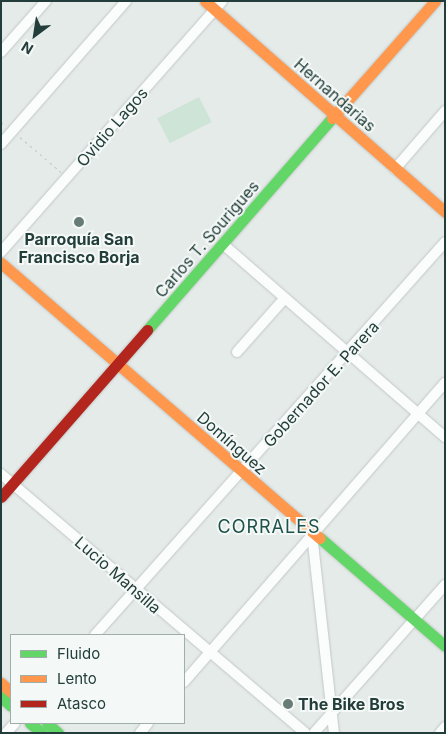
<!DOCTYPE html>
<html>
<head>
<meta charset="utf-8">
<style>
  body { margin:0 }
  #map { position:relative; width:446px; height:734px; overflow:hidden; background:#e5ebe9; font-family:Inter,sans-serif }
  div>[style] { position:absolute }
  .green>* { inset:0; background:#cee4d7; transform-origin:0 0 }
  .path>* { height:1px; margin-top:-0.5px; transform-origin:0; background:repeating-linear-gradient(90deg,#c2cac9 0 2.5px,transparent 0 6.5px) }
  .roads { filter:drop-shadow(0 0 1px #c2c8c6) drop-shadow(0 0 1px #c2c8c6) }
  .street>* { height:10px; margin:-5px; padding:0 5px; transform-origin:5px; border-radius:5px; background:#fbfcfc }
  .fast>* { height:11px; margin:-5.5px; padding:0 5.5px; transform-origin:5.5px; border-radius:5.5px; background:#63d668 }
  .slow>* { height:11px; margin:-5.5px; padding:0 5.5px; transform-origin:5.5px; border-radius:5.5px; background:#ff974d }
  .jam>* { height:11px; margin:-5.5px; padding:0 5.5px; transform-origin:5.5px; border-radius:5.5px; background:#b3261e }
  .dots>* { width:14px; height:14px; translate:-50% -50%; box-sizing:border-box; border:2px solid #f4f9f7; border-radius:50% }
  span { translate:-50% -50%; white-space:nowrap; text-align:center; line-height:1.15; -webkit-text-stroke:4px #f4f9f7; paint-order:stroke }
  .street-label { font-size:16px; color:#233e3a }
  .poi-label { font-size:16px; color:#233e3a; font-weight:700 }
  .left { translate:0 -50%; text-align:left }
  .neighbourhood-label { font-size:18px; color:#1e514a; letter-spacing:1px }
  .frame { position:absolute; inset:0; border:2px solid #233e3a; pointer-events:none }
  .legend { position:absolute; left:10px; top:634px; width:175px; height:90px; box-sizing:border-box; background:#f4f9f7; border:1px solid #a0aeab; margin:0; padding:6px 9px; list-style:none; font-size:15px; color:#233e3a }
  .legend li { display:flex; align-items:center; gap:10px; height:25px }
  .legend b { width:25px; border:1px solid #a0aeab }
  .north { position:absolute; left:10px; top:10px; width:50px; height:50px; -webkit-text-stroke:4px #f4f9f7; paint-order:stroke; rotate:211deg; font-size:14px; font-weight:700; line-height:20px; text-align:center; color:#233e3a }
  .north::after { content:''; display:block; margin:auto; width:18px; height:22px; background:#233e3a; clip-path:polygon(50% 0,100% 100%,50% 72%,0 100%) }
</style>
</head>
<body>
<div id="map">
  <div class="green">
    <div style="left:199px;top:97px;width:28px;height:47px;rotate:63deg"></div>
  </div>
  <div class="path">
    <div style="left:1px;top:122px;width:5px;rotate:37deg"></div>
    <div style="left:20px;top:137px;width:54px;rotate:40.5deg"></div>
  </div>
  <div class="roads">
    <div class="street">
      <div style="left:1px;top:52px;width:68px;rotate:-48.6deg"></div>
      <div style="left:1px;top:144px;width:190px;rotate:-48.8deg"></div>
      <div style="left:395px;top:169px;width:77px;rotate:-49.2deg"></div>
      <div style="left:224px;top:245px;width:293px;rotate:41deg"></div>
      <div style="left:1px;top:252px;width:334px;rotate:-48.6deg"></div>
      <div style="left:237px;top:352px;width:72px;rotate:-48.4deg"></div>
      <div style="left:1px;top:474px;width:399px;rotate:40.4deg"></div>
      <div style="left:312px;top:534px;width:200px;rotate:83.7deg"></div>
      <div style="left:95px;top:635px;width:526px;rotate:-48.31deg"></div>
      <div style="left:184px;top:682px;width:397px;rotate:-48.9deg"></div>
      <div style="left:6px;top:733px;width:13px;rotate:-48deg"></div>
      <div style="left:140px;top:733px;width:13px;rotate:-51deg"></div>
      <div style="left:314px;top:733px;width:198px;rotate:-48.5deg"></div>
      <div style="left:440px;top:733px;width:8px;rotate:-50deg"></div>
    </div>
    <div class="fast">
      <div style="left:147px;top:330px;width:281px;rotate:-48.9deg"></div>
      <div style="left:320px;top:538px;width:165px;rotate:40.8deg"></div>
      <div style="left:1px;top:697px;width:13px;rotate:42deg"></div>
      <div style="left:30px;top:723px;width:16px;rotate:40deg"></div>
      <div style="left:47px;top:723px;width:15px;rotate:42deg"></div>
    </div>
    <div class="slow">
      <div style="left:205px;top:1px;width:320px;rotate:41.3deg"></div>
      <div style="left:332px;top:118px;width:156px;rotate:-48.6deg"></div>
      <div style="left:1px;top:263px;width:421px;rotate:40.8deg"></div>
      <div style="left:1px;top:683px;width:13px;rotate:42deg"></div>
    </div>
    <div class="jam">
      <div style="left:1px;top:497px;width:222px;rotate:-48.8deg"></div>
    </div>
  </div>
  <div class="dots">
    <div style="left:79px;top:222px;background:#677b77"></div>
    <div style="left:288px;top:704px;background:#677b77"></div>
  </div>
  <div class="street-label">
    <span style="left:335px;top:95px;rotate:41deg">Hernandarias</span>
    <span style="left:112px;top:127px;rotate:-49deg">Ovidio Lagos</span>
    <span style="left:207px;top:239px;rotate:-49deg">Carlos T. Sourigues</span>
    <span style="left:321px;top:384px;rotate:-48deg">Gobernador E. Parera</span>
    <span style="left:232px;top:443px;rotate:41deg">Domínguez</span>
    <span style="left:118px;top:575px;rotate:41deg">Lucio Mansilla</span>
  </div>
  <div class="poi-label">
    <span style="left:79px;top:248px">Parroquía San<br>Francisco Borja</span>
    <span class="left" style="left:298px;top:704px">The Bike Bros</span>
  </div>
  <div class="neighbourhood-label">
    <span style="left:269px;top:527px">CORRALES</span>
  </div>
  <div class="frame"></div>
  <ul class="legend">
  <li><b style="height:6px;background:#63d668"></b>Fluido</li>
  <li><b style="height:6px;background:#ff974d"></b>Lento</li>
  <li><b style="height:6px;background:#b3261e"></b>Atasco</li>
  </ul>
  <div class="north">N</div>
</div>
</body>
</html>
